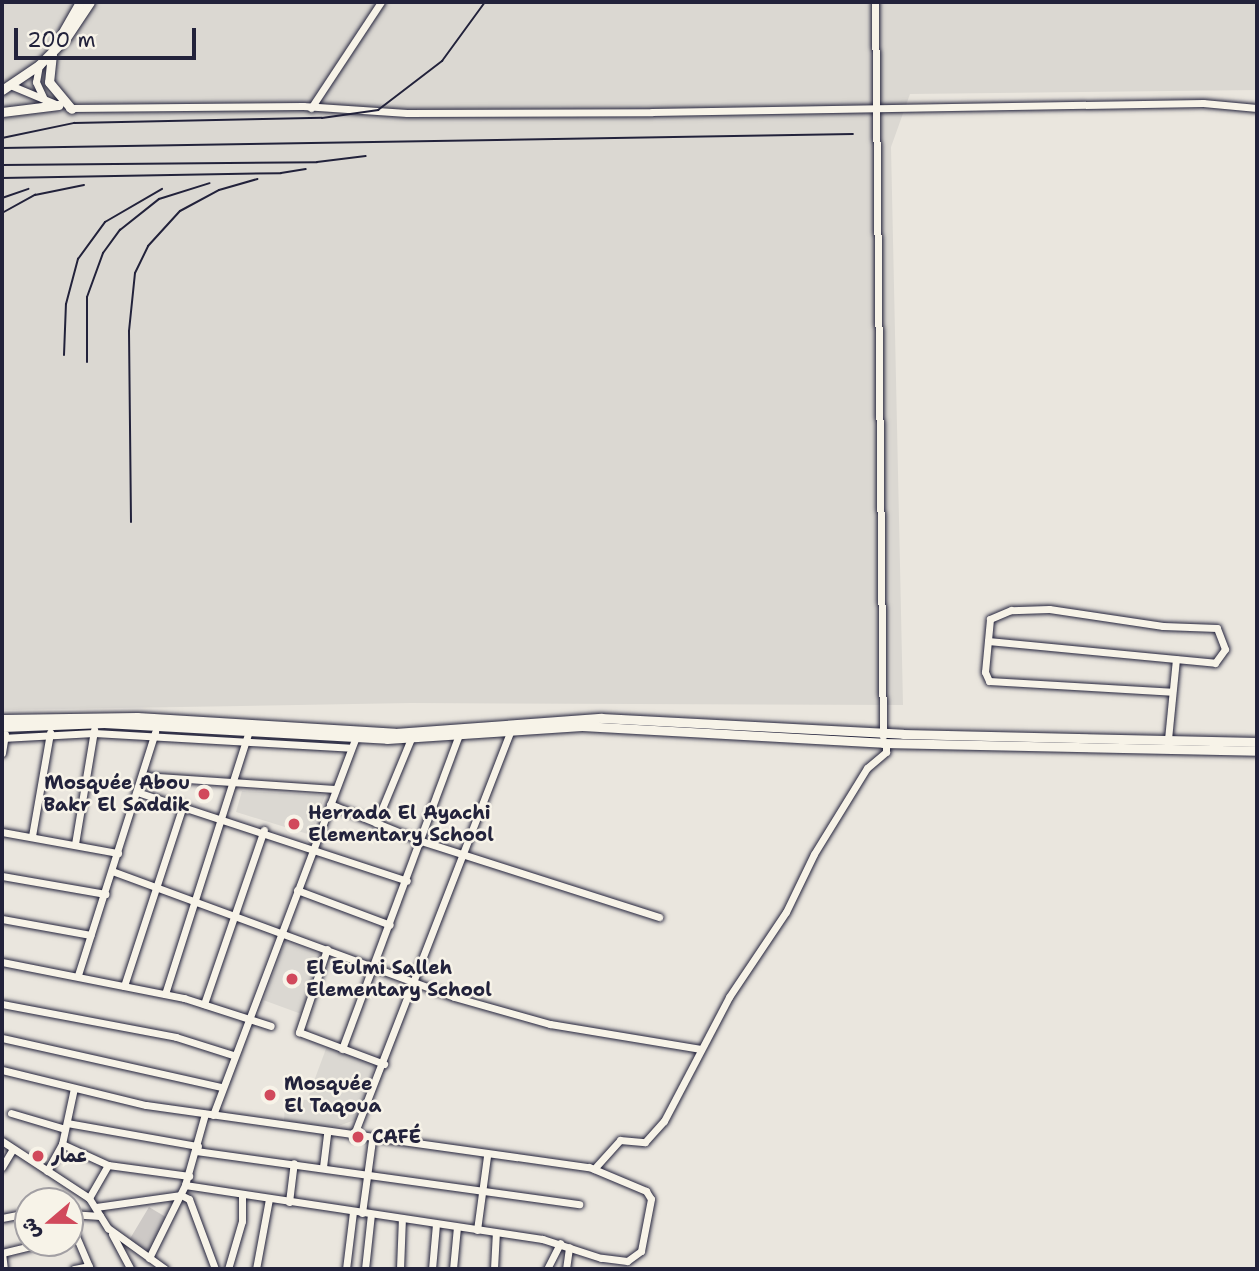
<!DOCTYPE html>
<html>
<head>
<meta charset="utf-8">
<style>
  body { margin:0 }
  #map { position:relative; width:1259px; height:1271px; overflow:hidden; background:#eae6de; font-family:"Shantell Sans","Playpen Sans Arabic",sans-serif }
  div>[style] { position:absolute }
  .built>* { inset:0; background:#dbd8d2; transform-origin:0 0 }
  .green>* { inset:0; background:#cdc9c6; transform-origin:0 0 }
  .roads { filter:drop-shadow(0 0 2px #22223b) drop-shadow(0 0 2px #22223b) }
  .minor>* { height:7px; margin:-3.5px; padding:0 3.5px; transform-origin:3.5px; border-radius:3.5px; background:#f7f3e8 }
  .major>* { height:9px; margin:-4.5px; padding:0 4.5px; transform-origin:4.5px; border-radius:4.5px; background:#f7f3e8 }
  .rail>* { height:2px; margin:-1px; padding:0 1px; transform-origin:1px; border-radius:1px; background:#22223b }
  .dots>* { width:19px; height:19px; translate:-50% -50%; box-sizing:border-box; border:4px solid #f7f3e8; border-radius:50% }
  span { translate:-50% -50%; white-space:nowrap; text-align:center; line-height:1.15; -webkit-text-stroke:5px #f7f3e8; paint-order:stroke }
  .poi-label { font-size:19px; color:#22223b; font-weight:700 }
  .right { translate:-100% -50%; text-align:right }
  .left { translate:0 -50%; text-align:left }
  .frame { position:absolute; inset:0; border:4px solid #22223b; pointer-events:none }
  .north { position:absolute; left:14px; top:1187px; width:70px; height:70px; box-sizing:border-box; background:#f7f3e8; border:2px solid #a29fa3; border-radius:50%; rotate:250deg; font-size:19px; font-weight:700; line-height:28px; text-align:center; color:#22223b }
  .north::after { content:''; display:block; margin:auto; width:24px; height:32px; background:#d1495b; clip-path:polygon(50% 0,100% 100%,50% 72%,0 100%) }
  .scale { position:absolute; left:14px; top:28px; width:182px; height:32px; box-sizing:border-box; border:4px solid #22223b; border-top:0; padding-left:9px; font-size:21px; line-height:24px; white-space:nowrap; color:#22223b; -webkit-text-stroke:5px #f7f3e8; paint-order:stroke }
</style>
</head>
<body>
<div id="map">
  <div class="built">
    <div style="clip-path:polygon(2px 2px,1257px 2px,1257px 90px,910px 94px,891px 147px,903px 705px,411px 703px,2px 710px)"></div>
    <div style="clip-path:polygon(242px 791px,325px 795px,311px 835px,236px 812px)"></div>
    <div style="left:285px;top:942px;width:40px;height:62px;rotate:20deg"></div>
    <div style="clip-path:polygon(327px 1046px,375px 1064px,358px 1119px,327px 1130px,284px 1124px,285px 1099px,307px 1100px)"></div>
  </div>
  <div class="green">
    <div style="left:149px;top:1207px;width:23px;height:39px;rotate:31deg"></div>
  </div>
  <div class="roads">
    <div class="minor">
      <div style="left:875px;top:2px;width:734px;rotate:89.38deg"></div>
      <div style="left:39px;top:65px;width:17px;rotate:100deg"></div>
      <div style="left:36px;top:82px;width:17px;rotate:65deg"></div>
      <div style="left:10px;top:85px;width:52px;rotate:22.6deg"></div>
      <div style="left:69px;top:108px;width:234px;rotate:-0.5deg"></div>
      <div style="left:303px;top:106px;width:104px;rotate:3.9deg"></div>
      <div style="left:407px;top:113px;width:245px;rotate:-0.2deg"></div>
      <div style="left:652px;top:112px;width:551px;rotate:-0.94deg"></div>
      <div style="left:1203px;top:103px;width:54px;rotate:5.3deg"></div>
      <div style="left:311px;top:108px;width:127px;rotate:-56.6deg"></div>
      <div style="left:988px;top:641px;width:228px;rotate:5.5deg"></div>
      <div style="left:1215px;top:663px;width:17px;rotate:-54deg"></div>
      <div style="left:1225px;top:649px;width:22px;rotate:-111deg"></div>
      <div style="left:1217px;top:628px;width:54px;rotate:-177.9deg"></div>
      <div style="left:1163px;top:626px;width:115px;rotate:-171.5deg"></div>
      <div style="left:1049px;top:609px;width:38px;rotate:178deg"></div>
      <div style="left:1011px;top:610px;width:23px;rotate:157deg"></div>
      <div style="left:990px;top:619px;width:53px;rotate:95.4deg"></div>
      <div style="left:985px;top:672px;width:10px;rotate:66deg"></div>
      <div style="left:989px;top:681px;width:183px;rotate:3.4deg"></div>
      <div style="left:2px;top:738px;width:92px;rotate:-3.1deg"></div>
      <div style="left:94px;top:733px;width:257px;rotate:3.3deg"></div>
      <div style="left:1168px;top:739px;width:80px;rotate:-84.3deg"></div>
      <div style="left:2px;top:753px;width:19px;rotate:-81deg"></div>
      <div style="left:143px;top:776px;width:192px;rotate:3.9deg"></div>
      <div style="left:137px;top:792px;width:284px;rotate:18.2deg"></div>
      <div style="left:330px;top:804px;width:98px;rotate:22.1deg"></div>
      <div style="left:421px;top:841px;width:250px;rotate:17.7deg"></div>
      <div style="left:376px;top:823px;width:94px;rotate:-67.5deg"></div>
      <div style="left:2px;top:832px;width:118px;rotate:10.3deg"></div>
      <div style="left:32px;top:836px;width:105px;rotate:-80.1deg"></div>
      <div style="left:75px;top:844px;width:116px;rotate:-80.5deg"></div>
      <div style="left:112px;top:871px;width:364px;rotate:20.2deg"></div>
      <div style="left:454px;top:997px;width:100px;rotate:15.7deg"></div>
      <div style="left:550px;top:1024px;width:153px;rotate:9.4deg"></div>
      <div style="left:2px;top:876px;width:105px;rotate:9.9deg"></div>
      <div style="left:297px;top:890px;width:99px;rotate:20.6deg"></div>
      <div style="left:2px;top:919px;width:90px;rotate:10.2deg"></div>
      <div style="left:327px;top:949px;width:88px;rotate:108.6deg"></div>
      <div style="left:299px;top:1032px;width:91px;rotate:20.6deg"></div>
      <div style="left:2px;top:962px;width:186px;rotate:11.2deg"></div>
      <div style="left:184px;top:998px;width:91px;rotate:17.8deg"></div>
      <div style="left:78px;top:975px;width:255px;rotate:-72.4deg"></div>
      <div style="left:124px;top:986px;width:190px;rotate:-71.9deg"></div>
      <div style="left:165px;top:994px;width:280px;rotate:-72.3deg"></div>
      <div style="left:2px;top:1004px;width:177px;rotate:10.7deg"></div>
      <div style="left:176px;top:1037px;width:60px;rotate:17.5deg"></div>
      <div style="left:204px;top:1004px;width:184px;rotate:-71deg"></div>
      <div style="left:2px;top:1038px;width:225px;rotate:12.6deg"></div>
      <div style="left:342px;top:1049px;width:339px;rotate:-69.6deg"></div>
      <div style="left:2px;top:1070px;width:148px;rotate:13.7deg"></div>
      <div style="left:146px;top:1105px;width:447px;rotate:8deg"></div>
      <div style="left:589px;top:1167px;width:62px;rotate:22.8deg"></div>
      <div style="left:646px;top:1191px;width:9px;rotate:58deg"></div>
      <div style="left:651px;top:1199px;width:53px;rotate:100.9deg"></div>
      <div style="left:641px;top:1251px;width:17px;rotate:144deg"></div>
      <div style="left:627px;top:1261px;width:26px;rotate:-173deg"></div>
      <div style="left:601px;top:1258px;width:62px;rotate:-162.1deg"></div>
      <div style="left:542px;top:1239px;width:361px;rotate:-171.4deg"></div>
      <div style="left:11px;top:1113px;width:56px;rotate:16.5deg"></div>
      <div style="left:213px;top:1115px;width:405px;rotate:-69.3deg"></div>
      <div style="left:67px;top:1123px;width:133px;rotate:10deg"></div>
      <div style="left:353px;top:1137px;width:438px;rotate:-68.8deg"></div>
      <div style="left:2px;top:1141px;width:104px;rotate:33.2deg"></div>
      <div style="left:89px;top:1198px;width:36px;rotate:58deg"></div>
      <div style="left:108px;top:1228px;width:70px;rotate:35.7deg"></div>
      <div style="left:62px;top:1144px;width:51px;rotate:24.5deg"></div>
      <div style="left:108px;top:1165px;width:82px;rotate:7.7deg"></div>
      <div style="left:196px;top:1151px;width:387px;rotate:7.9deg"></div>
      <div style="left:2px;top:1167px;width:21px;rotate:-59deg"></div>
      <div style="left:323px;top:1167px;width:33px;rotate:-83deg"></div>
      <div style="left:594px;top:1169px;width:39px;rotate:-48deg"></div>
      <div style="left:620px;top:1140px;width:25px;rotate:5deg"></div>
      <div style="left:645px;top:1142px;width:28px;rotate:-48deg"></div>
      <div style="left:664px;top:1121px;width:140px;rotate:-62.3deg"></div>
      <div style="left:729px;top:997px;width:102px;rotate:-56.2deg"></div>
      <div style="left:786px;top:912px;width:64px;rotate:-64.2deg"></div>
      <div style="left:814px;top:854px;width:101px;rotate:-58.4deg"></div>
      <div style="left:867px;top:768px;width:25px;rotate:-40deg"></div>
      <div style="left:886px;top:752px;width:9px;rotate:-90deg"></div>
      <div style="left:47px;top:1171px;width:31px;rotate:-61deg"></div>
      <div style="left:62px;top:1144px;width:57px;rotate:-77.9deg"></div>
      <div style="left:89px;top:1198px;width:38px;rotate:-60deg"></div>
      <div style="left:289px;top:1202px;width:39px;rotate:-83deg"></div>
      <div style="left:96px;top:1207px;width:86px;rotate:-8deg"></div>
      <div style="left:181px;top:1195px;width:9px;rotate:27deg"></div>
      <div style="left:189px;top:1199px;width:75px;rotate:69.6deg"></div>
      <div style="left:362px;top:1213px;width:74px;rotate:-82.2deg"></div>
      <div style="left:70px;top:1214px;width:30px;rotate:4deg"></div>
      <div style="left:2px;top:1218px;width:26px;rotate:-11deg"></div>
      <div style="left:70px;top:1222px;width:51px;rotate:66.9deg"></div>
      <div style="left:477px;top:1230px;width:75px;rotate:-82.3deg"></div>
      <div style="left:112px;top:1234px;width:40px;rotate:62deg"></div>
      <div style="left:2px;top:1253px;width:42px;rotate:-13.7deg"></div>
      <div style="left:2px;top:1253px;width:16px;rotate:83deg"></div>
      <div style="left:149px;top:1258px;width:81px;rotate:-63.7deg"></div>
      <div style="left:185px;top:1185px;width:74px;rotate:-74.3deg"></div>
      <div style="left:74px;top:1269px;width:15px;rotate:-11deg"></div>
      <div style="left:228px;top:1269px;width:50px;rotate:-73.7deg"></div>
      <div style="left:242px;top:1221px;width:26px;rotate:-90deg"></div>
      <div style="left:256px;top:1269px;width:71px;rotate:-79.5deg"></div>
      <div style="left:346px;top:1269px;width:57px;rotate:-83deg"></div>
      <div style="left:365px;top:1269px;width:55px;rotate:-83.8deg"></div>
      <div style="left:400px;top:1269px;width:51px;rotate:-87.8deg"></div>
      <div style="left:432px;top:1269px;width:45px;rotate:-84.9deg"></div>
      <div style="left:453px;top:1269px;width:42px;rotate:-84.6deg"></div>
      <div style="left:494px;top:1269px;width:36px;rotate:-87deg"></div>
      <div style="left:547px;top:1269px;width:29px;rotate:-63deg"></div>
      <div style="left:566px;top:1269px;width:22px;rotate:-82deg"></div>
    </div>
    <div class="major">
      <div style="left:55px;top:46px;width:51px;rotate:-60.4deg"></div>
      <div style="left:52px;top:54px;width:28px;rotate:96deg"></div>
      <div style="left:49px;top:82px;width:35px;rotate:50deg"></div>
      <div style="left:2px;top:90px;width:45px;rotate:-34deg"></div>
      <div style="left:39px;top:65px;width:38px;rotate:-45deg"></div>
      <div style="left:66px;top:38px;width:43px;rotate:-56.3deg"></div>
      <div style="left:2px;top:112px;width:57px;rotate:-7deg"></div>
      <div style="left:2px;top:719px;width:135px;rotate:-0.8deg"></div>
      <div style="left:137px;top:717px;width:258px;rotate:3.5deg"></div>
      <div style="left:395px;top:733px;width:207px;rotate:-4.2deg"></div>
      <div style="left:601px;top:718px;width:302px;rotate:3deg"></div>
      <div style="left:903px;top:734px;width:354px;rotate:1.3deg"></div>
      <div style="left:2px;top:727px;width:102px;rotate:-2.2deg"></div>
      <div style="left:104px;top:723px;width:283px;rotate:3.2deg"></div>
      <div style="left:387px;top:739px;width:195px;rotate:-3.8deg"></div>
      <div style="left:582px;top:726px;width:301px;rotate:3.2deg"></div>
      <div style="left:883px;top:743px;width:374px;rotate:1.2deg"></div>
    </div>
  </div>
  <div class="rail">
    <div style="left:2px;top:138px;width:74px;rotate:-11.8deg"></div>
    <div style="left:74px;top:123px;width:248px;rotate:-1.2deg"></div>
    <div style="left:322px;top:118px;width:57px;rotate:-8.1deg"></div>
    <div style="left:378px;top:110px;width:81px;rotate:-37.4deg"></div>
    <div style="left:442px;top:61px;width:73px;rotate:-53.9deg"></div>
    <div style="left:2px;top:148px;width:851px;rotate:-0.94deg"></div>
    <div style="left:2px;top:165px;width:315px;rotate:-0.5deg"></div>
    <div style="left:317px;top:162px;width:49px;rotate:-7deg"></div>
    <div style="left:2px;top:178px;width:279px;rotate:-1deg"></div>
    <div style="left:281px;top:173px;width:25px;rotate:-9deg"></div>
    <div style="left:2px;top:198px;width:28px;rotate:-19deg"></div>
    <div style="left:2px;top:213px;width:38px;rotate:-29deg"></div>
    <div style="left:35px;top:195px;width:50px;rotate:-11.5deg"></div>
    <div style="left:64px;top:355px;width:51px;rotate:-87.8deg"></div>
    <div style="left:66px;top:304px;width:47px;rotate:-75.1deg"></div>
    <div style="left:78px;top:259px;width:46px;rotate:-53.9deg"></div>
    <div style="left:105px;top:222px;width:66px;rotate:-30.1deg"></div>
    <div style="left:87px;top:362px;width:65px;rotate:-90deg"></div>
    <div style="left:87px;top:297px;width:47px;rotate:-70deg"></div>
    <div style="left:103px;top:253px;width:29px;rotate:-54deg"></div>
    <div style="left:120px;top:230px;width:50px;rotate:-38.5deg"></div>
    <div style="left:159px;top:199px;width:53px;rotate:-17.4deg"></div>
    <div style="left:131px;top:522px;width:191px;rotate:-90.6deg"></div>
    <div style="left:129px;top:331px;width:58px;rotate:-84.1deg"></div>
    <div style="left:135px;top:273px;width:30px;rotate:-64deg"></div>
    <div style="left:148px;top:246px;width:47px;rotate:-47.6deg"></div>
    <div style="left:180px;top:211px;width:44px;rotate:-28.3deg"></div>
    <div style="left:219px;top:190px;width:40px;rotate:-16deg"></div>
  </div>
  <div class="dots">
    <div style="left:204px;top:794px;background:#d1495b"></div>
    <div style="left:294px;top:824px;background:#d1495b"></div>
    <div style="left:292px;top:979px;background:#d1495b"></div>
    <div style="left:270px;top:1095px;background:#d1495b"></div>
    <div style="left:358px;top:1137px;background:#d1495b"></div>
    <div style="left:38px;top:1156px;background:#d1495b"></div>
  </div>
  <div class="poi-label">
    <span class="right" style="left:190px;top:794px">Mosquée Abou<br>Bakr El Saddik</span>
    <span class="left" style="left:308px;top:824px">Herrada El Ayachi<br>Elementary School</span>
    <span class="left" style="left:306px;top:979px">El Eulmi Salleh<br>Elementary School</span>
    <span class="left" style="left:284px;top:1095px">Mosquée<br>El Taqoua</span>
    <span class="left" style="left:372px;top:1137px">CAFÉ</span>
    <span class="left" style="left:52px;top:1156px">عمار</span>
  </div>
  <div class="frame"></div>
  <div class="north">ش</div>
  <div class="scale">200 m</div>
</div>
</body>
</html>
